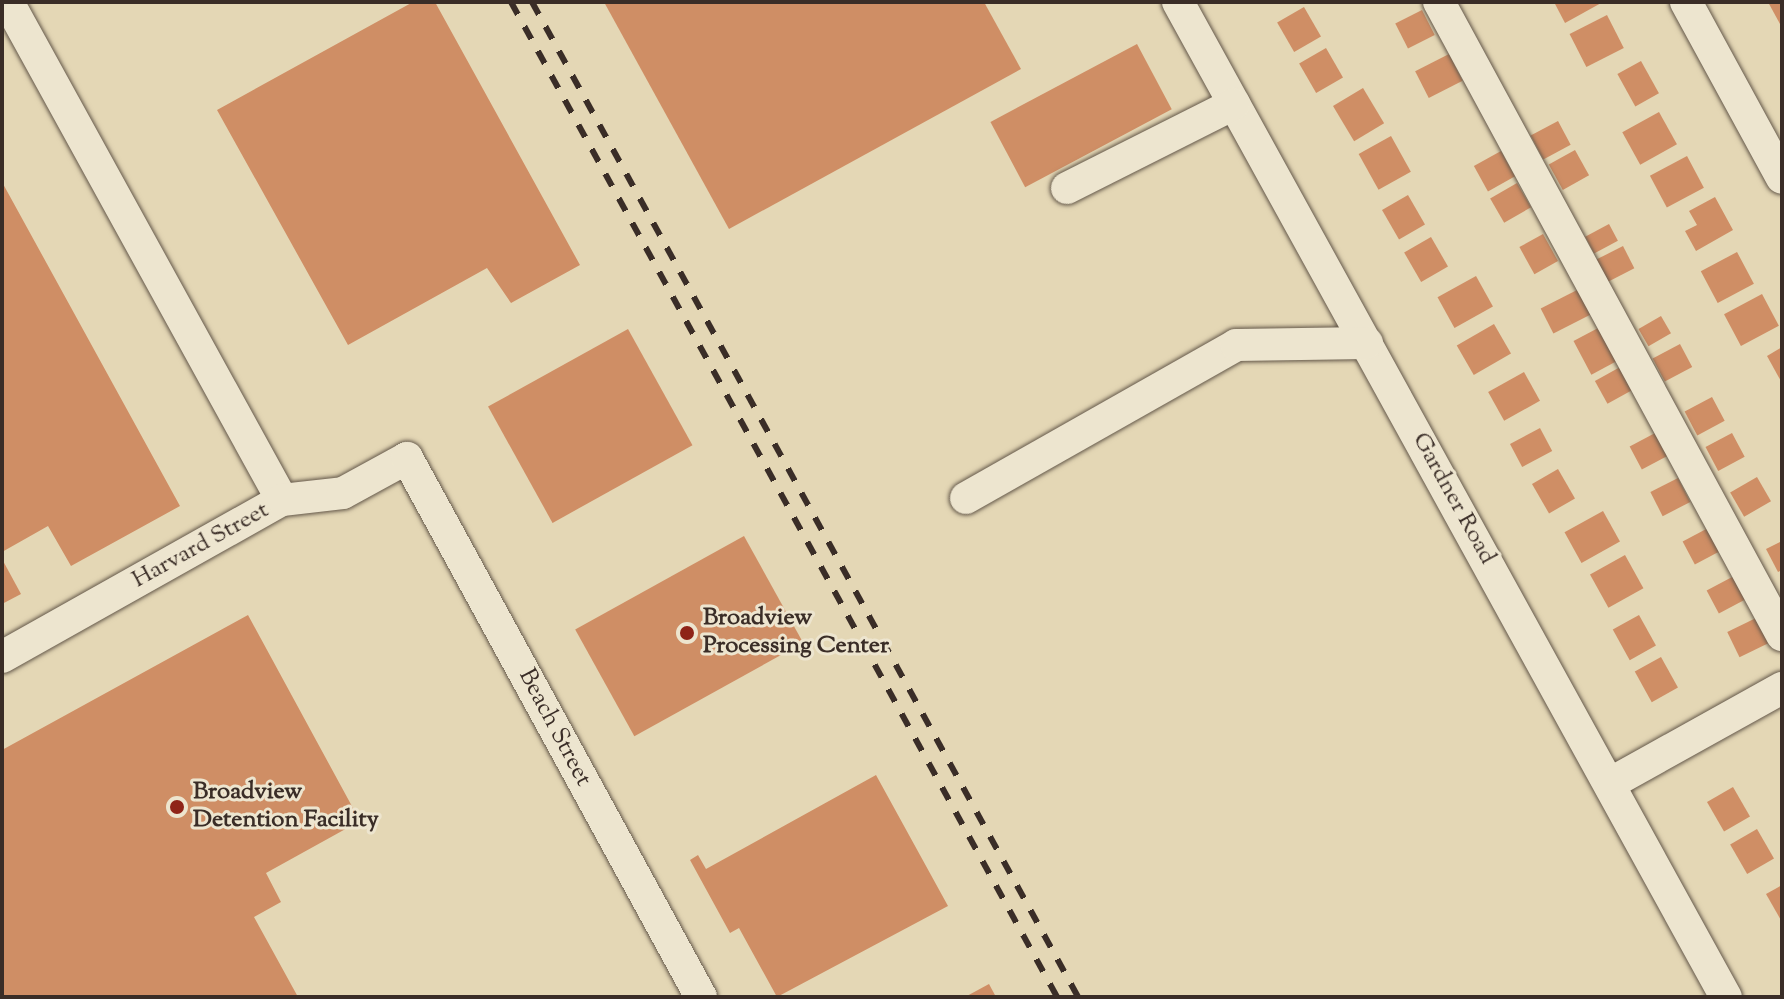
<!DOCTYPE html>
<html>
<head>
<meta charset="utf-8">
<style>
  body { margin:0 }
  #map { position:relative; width:1784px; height:999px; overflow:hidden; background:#e4d7b5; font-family:"Sorts Mill Goudy",serif }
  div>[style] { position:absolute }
  .building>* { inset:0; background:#cf8e65; transform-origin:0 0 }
  .roads { filter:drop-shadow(0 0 2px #64584a) drop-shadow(0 0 2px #64584a) }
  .minor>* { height:32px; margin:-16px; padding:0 16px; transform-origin:16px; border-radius:16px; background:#ede5cf }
  .rail>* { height:6px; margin-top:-3px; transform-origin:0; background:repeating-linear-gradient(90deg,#3a2d27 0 14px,transparent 0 28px) }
  .dots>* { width:22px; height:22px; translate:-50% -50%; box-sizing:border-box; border:4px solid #ede5cf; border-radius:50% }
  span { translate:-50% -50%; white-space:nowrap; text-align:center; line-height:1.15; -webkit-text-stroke:6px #ede5cf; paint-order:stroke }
  .street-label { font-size:24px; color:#3a2d27 }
  .poi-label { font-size:24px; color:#3a2d27; font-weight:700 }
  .left { translate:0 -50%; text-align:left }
  .frame { position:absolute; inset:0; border:4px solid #3a2d27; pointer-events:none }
</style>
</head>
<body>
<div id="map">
  <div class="building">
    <div style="clip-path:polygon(413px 2px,435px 2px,580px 265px,511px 303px,487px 268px,348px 345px,217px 110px)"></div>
    <div style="clip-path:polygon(604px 2px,984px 2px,1021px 69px,729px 229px)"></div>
    <div style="clip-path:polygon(1554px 2px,1603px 2px,1565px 23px)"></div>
    <div style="clip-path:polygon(1768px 2px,1782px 2px,1782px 23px,1780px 24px)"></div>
    <div style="left:1304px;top:7px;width:34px;height:31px;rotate:60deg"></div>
    <div style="left:1422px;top:10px;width:28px;height:30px;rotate:63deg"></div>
    <div style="left:1607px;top:15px;width:37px;height:42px;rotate:63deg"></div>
    <div style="left:1137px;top:44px;width:74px;height:166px;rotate:62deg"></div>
    <div style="left:1326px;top:48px;width:34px;height:31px;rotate:60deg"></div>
    <div style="left:1449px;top:54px;width:30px;height:38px;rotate:63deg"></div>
    <div style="left:1641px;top:61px;width:37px;height:27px;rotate:61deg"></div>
    <div style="left:1363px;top:88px;width:41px;height:35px;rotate:59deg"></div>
    <div style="left:1659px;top:112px;width:37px;height:42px;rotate:61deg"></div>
    <div style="left:1558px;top:121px;width:27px;height:31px;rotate:62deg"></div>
    <div style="left:1391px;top:136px;width:41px;height:37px;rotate:61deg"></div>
    <div style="left:1575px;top:150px;width:29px;height:30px;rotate:61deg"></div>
    <div style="left:1501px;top:151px;width:29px;height:31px;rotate:61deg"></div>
    <div style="left:1687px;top:156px;width:36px;height:42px;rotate:62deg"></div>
    <div style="clip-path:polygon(2px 182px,180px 506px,71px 566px,48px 526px,2px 552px)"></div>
    <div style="left:1517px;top:183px;width:28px;height:31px;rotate:60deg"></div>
    <div style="left:1408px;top:195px;width:34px;height:30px;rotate:60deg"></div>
    <div style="clip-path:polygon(1715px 197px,1733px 230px,1696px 251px,1685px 231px,1697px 225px,1689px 211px)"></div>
    <div style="left:1609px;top:224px;width:19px;height:27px;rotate:62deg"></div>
    <div style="left:1543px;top:234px;width:31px;height:27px;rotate:61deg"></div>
    <div style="left:1431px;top:237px;width:34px;height:31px;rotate:60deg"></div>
    <div style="left:1623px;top:246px;width:25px;height:30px;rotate:63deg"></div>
    <div style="left:1737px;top:252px;width:36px;height:41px;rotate:62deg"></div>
    <div style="left:1476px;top:276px;width:35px;height:44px;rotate:61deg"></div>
    <div style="left:1579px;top:289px;width:28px;height:43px;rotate:63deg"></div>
    <div style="left:1762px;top:294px;width:36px;height:43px;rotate:62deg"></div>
    <div style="left:1661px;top:316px;width:20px;height:26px;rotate:60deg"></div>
    <div style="left:1494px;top:324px;width:34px;height:43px;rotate:60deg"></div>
    <div style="left:1600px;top:327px;width:38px;height:30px;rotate:62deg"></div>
    <div style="left:628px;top:329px;width:133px;height:160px;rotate:61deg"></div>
    <div style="left:1680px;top:344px;width:26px;height:31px;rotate:62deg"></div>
    <div style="clip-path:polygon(1782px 347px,1782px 383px,1767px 356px)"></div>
    <div style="left:1622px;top:366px;width:26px;height:31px;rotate:61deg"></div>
    <div style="left:1524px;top:372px;width:33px;height:41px;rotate:61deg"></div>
    <div style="left:1712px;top:397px;width:27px;height:31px;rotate:62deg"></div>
    <div style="left:1540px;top:428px;width:26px;height:34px;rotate:62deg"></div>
    <div style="left:1657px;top:432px;width:26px;height:31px;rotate:62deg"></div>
    <div style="left:1732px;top:433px;width:27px;height:30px;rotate:62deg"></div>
    <div style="left:1558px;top:469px;width:34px;height:30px;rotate:60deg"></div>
    <div style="left:1757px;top:477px;width:28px;height:31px;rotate:60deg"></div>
    <div style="left:1678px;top:478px;width:27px;height:31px;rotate:63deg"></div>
    <div style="left:1603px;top:511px;width:35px;height:44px;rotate:61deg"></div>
    <div style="left:1710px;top:527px;width:26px;height:31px;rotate:62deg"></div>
    <div style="left:744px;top:536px;width:122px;height:193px;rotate:61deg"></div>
    <div style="clip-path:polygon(1782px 541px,1782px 570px,1778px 572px,1766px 549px)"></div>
    <div style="left:1625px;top:555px;width:38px;height:40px;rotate:61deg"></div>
    <div style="clip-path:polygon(2px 559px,21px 594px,2px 604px)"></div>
    <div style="left:1734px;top:576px;width:26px;height:31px;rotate:62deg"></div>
    <div style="clip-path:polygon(248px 615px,360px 821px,266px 873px,281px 902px,254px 917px,298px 997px,2px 997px,2px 750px)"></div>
    <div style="left:1639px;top:615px;width:35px;height:30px;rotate:61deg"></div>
    <div style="left:1756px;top:618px;width:28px;height:32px;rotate:64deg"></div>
    <div style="left:1661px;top:657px;width:35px;height:30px;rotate:61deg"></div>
    <div style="clip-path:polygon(876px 775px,948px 906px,777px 997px,739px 928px,730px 933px,690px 860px,698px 855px,706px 869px)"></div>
    <div style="left:1733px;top:787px;width:34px;height:30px;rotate:60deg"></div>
    <div style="left:1757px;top:829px;width:34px;height:31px;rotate:60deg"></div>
    <div style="clip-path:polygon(1782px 885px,1782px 922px,1766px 894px)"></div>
    <div style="clip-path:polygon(989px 984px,996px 997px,965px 997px)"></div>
  </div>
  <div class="roads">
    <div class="minor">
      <div style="left:8px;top:2px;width:568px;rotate:61.18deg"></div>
      <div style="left:1178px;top:2px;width:1136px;rotate:61.16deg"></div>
      <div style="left:1439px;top:2px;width:720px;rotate:61.55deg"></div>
      <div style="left:1686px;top:2px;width:200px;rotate:61.4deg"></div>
      <div style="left:1067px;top:188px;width:187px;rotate:-26.7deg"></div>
      <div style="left:966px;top:498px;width:310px;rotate:-29.5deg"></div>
      <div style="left:1236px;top:345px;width:131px;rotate:-0.9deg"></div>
      <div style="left:2px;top:657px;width:321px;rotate:-29.3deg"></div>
      <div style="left:282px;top:500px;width:61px;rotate:-6.5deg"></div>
      <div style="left:343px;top:493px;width:73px;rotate:-28.7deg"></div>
      <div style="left:407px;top:458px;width:614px;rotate:61.39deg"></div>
      <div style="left:1611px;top:783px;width:196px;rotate:-29.1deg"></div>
    </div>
  </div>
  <div class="rail">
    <div style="left:511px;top:2px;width:1135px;rotate:61.24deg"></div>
    <div style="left:532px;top:2px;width:1135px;rotate:61.24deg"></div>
  </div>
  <div class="dots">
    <div style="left:687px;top:633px;background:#8f2418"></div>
    <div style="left:177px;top:807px;background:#8f2418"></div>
  </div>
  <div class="street-label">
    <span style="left:1453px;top:499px;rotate:61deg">Gardner Road</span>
    <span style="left:201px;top:546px;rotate:-29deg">Harvard Street</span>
    <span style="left:554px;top:728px;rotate:62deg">Beach Street</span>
  </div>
  <div class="poi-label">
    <span class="left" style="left:703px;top:633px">Broadview<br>Processing Center</span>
    <span class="left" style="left:193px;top:807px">Broadview<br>Detention Facility</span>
  </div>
  <div class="frame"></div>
</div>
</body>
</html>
